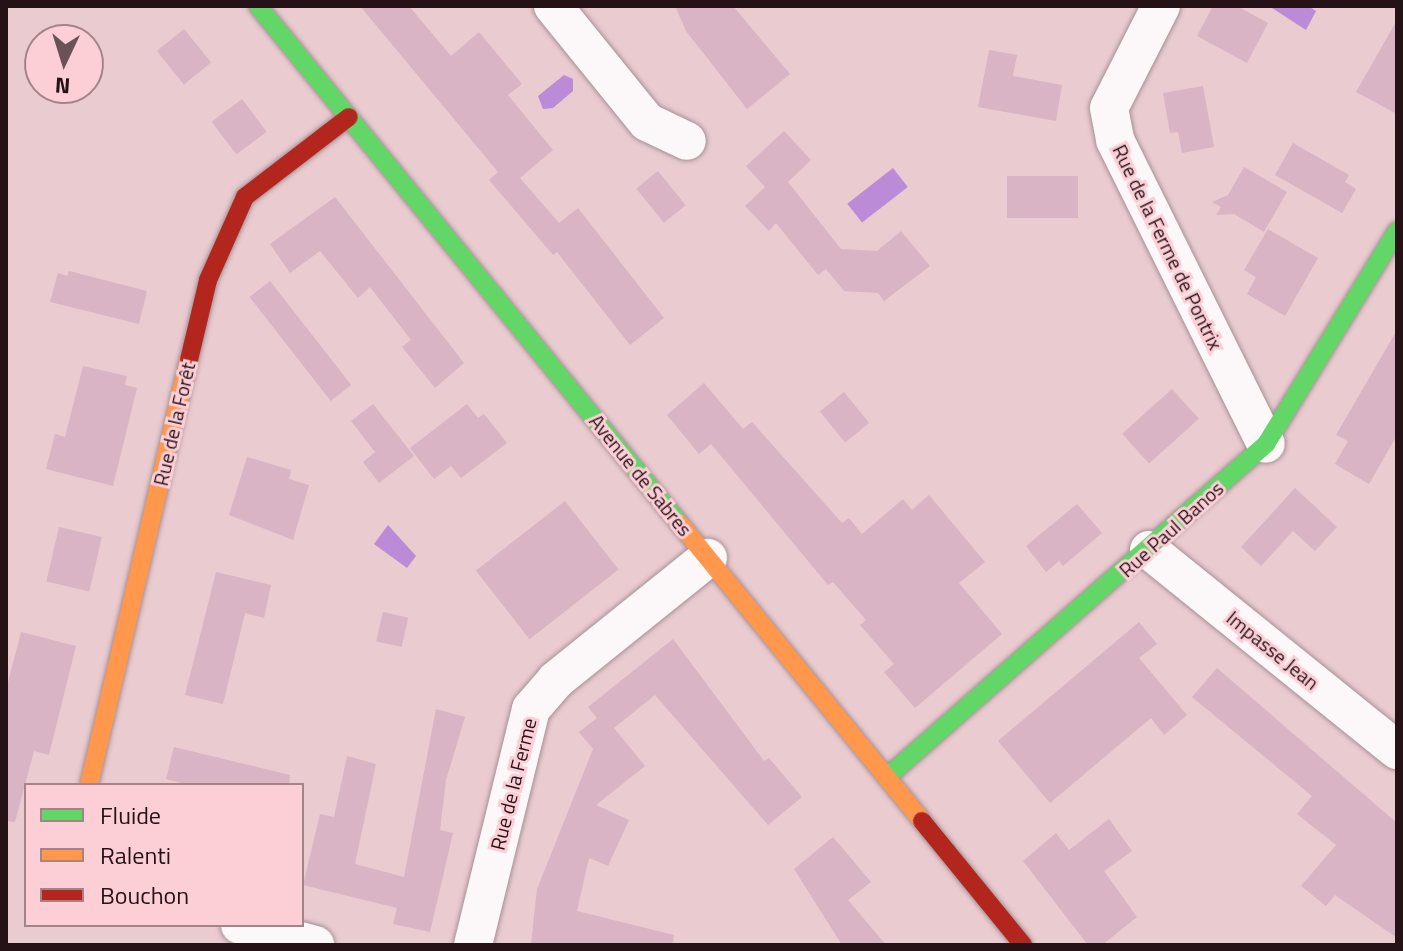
<!DOCTYPE html>
<html>
<head>
<meta charset="utf-8">
<style>
  body { margin:0 }
  #map { position:relative; width:1403px; height:951px; overflow:hidden; background:#e9cbd0; font-family:"Titillium Web",sans-serif }
  div>[style] { position:absolute }
  .water>* { inset:0; background:#bb8bd7; transform-origin:0 0 }
  .building>* { inset:0; background:#d9b4c4; transform-origin:0 0 }
  .roads { filter:drop-shadow(0 0 2px #a69094) drop-shadow(0 0 2px #a69094) }
  .street>* { height:38px; margin:-19px; padding:0 19px; transform-origin:19px; border-radius:19px; background:#fcf7f8 }
  .fast>* { height:18px; margin:-9px; padding:0 9px; transform-origin:9px; border-radius:9px; background:#63d668 }
  .slow>* { height:18px; margin:-9px; padding:0 9px; transform-origin:9px; border-radius:9px; background:#ff974d }
  .jam>* { height:18px; margin:-9px; padding:0 9px; transform-origin:9px; border-radius:9px; background:#b3261e }
  span { translate:-50% -50%; white-space:nowrap; text-align:center; line-height:1.15; -webkit-text-stroke:6px #fcced6; paint-order:stroke }
  .street-label { font-size:20px; color:#251216 }
  .frame { position:absolute; inset:0; border:8px solid #251216; pointer-events:none }
  .legend { position:absolute; left:24px; top:783px; width:280px; height:144px; box-sizing:border-box; background:#fcced6; border:2px solid #a68389; margin:0; padding:10px 14px; list-style:none; font-size:24px; color:#251216 }
  .legend li { display:flex; align-items:center; gap:16px; height:40px }
  .legend b { width:40px; border:2px solid #a68389 }
  .north { position:absolute; left:24px; top:24px; width:80px; height:80px; box-sizing:border-box; background:#fcced6; border:2px solid #a68389; border-radius:50%; rotate:184deg; font-size:22px; font-weight:700; line-height:32px; text-align:center; color:#251216 }
  .north::after { content:''; display:block; margin:auto; width:28px; height:36px; background:#6a5357; clip-path:polygon(50% 0,100% 100%,50% 72%,0 100%) }
</style>
</head>
<body>
<div id="map">
  <div class="water">
    <div style="clip-path:polygon(1269px 6px,1308px 6px,1316px 11px,1306px 30px)"></div>
    <div style="clip-path:polygon(564px 75px,573px 79px,573px 91px,553px 108px,543px 109px,538px 96px)"></div>
    <div style="left:893px;top:168px;width:24px;height:58px;rotate:52deg"></div>
    <div style="clip-path:polygon(388px 525px,416px 556px,407px 568px,374px 544px)"></div>
  </div>
  <div class="building">
    <div style="clip-path:polygon(360px 6px,409px 6px,451px 56px,479px 32px,522px 84px,508px 95px,553px 150px,520px 178px,559px 223px,578px 208px,664px 318px,630px 345px,557px 252px,553px 255px,489px 180px,498px 172px)"></div>
    <div style="clip-path:polygon(675px 6px,733px 6px,790px 74px,747px 109px,686px 31px)"></div>
    <div style="clip-path:polygon(1213px 6px,1237px 6px,1268px 23px,1247px 63px,1197px 36px)"></div>
    <div style="clip-path:polygon(1397px 20px,1397px 114px,1356px 92px)"></div>
    <div style="left:184px;top:29px;width:43px;height:35px;rotate:51deg"></div>
    <div style="clip-path:polygon(989px 50px,1017px 55px,1013px 76px,1062px 85px,1056px 121px,978px 107px)"></div>
    <div style="clip-path:polygon(1203px 86px,1214px 147px,1182px 153px,1178px 132px,1170px 133px,1163px 93px)"></div>
    <div style="left:242px;top:99px;width:41px;height:38px;rotate:53deg"></div>
    <div style="clip-path:polygon(784px 131px,811px 160px,788px 182px,841px 249px,877px 251px,901px 231px,930px 266px,884px 301px,878px 293px,844px 291px,826px 269px,818px 275px,776px 223px,769px 231px,745px 206px,765px 187px,746px 166px)"></div>
    <div style="clip-path:polygon(1293px 143px,1349px 175px,1345px 182px,1356px 189px,1342px 213px,1275px 175px)"></div>
    <div style="clip-path:polygon(1244px 167px,1287px 192px,1264px 232px,1234px 214px,1216px 215px,1221px 207px,1212px 202px,1228px 195px)"></div>
    <div style="left:658px;top:171px;width:44px;height:28px;rotate:51deg"></div>
    <div style="left:1078px;top:176px;width:42px;height:71px;rotate:90deg"></div>
    <div style="clip-path:polygon(335px 197px,464px 363px,435px 388px,402px 347px,411px 340px,370px 287px,358px 298px,320px 251px,290px 273px,270px 244px)"></div>
    <div style="clip-path:polygon(1268px 229px,1318px 258px,1285px 316px,1247px 294px,1256px 277px,1244px 270px)"></div>
    <div style="clip-path:polygon(69px 271px,147px 291px,139px 324px,50px 302px,58px 273px,67px 276px)"></div>
    <div style="left:270px;top:281px;width:132px;height:26px;rotate:52deg"></div>
    <div style="clip-path:polygon(1397px 330px,1397px 435px,1369px 484px,1335px 464px,1348px 441px,1336px 435px)"></div>
    <div style="clip-path:polygon(83px 366px,127px 376px,125px 385px,137px 388px,113px 486px,46px 469px,55px 434px,65px 437px)"></div>
    <div style="clip-path:polygon(704px 383px,743px 429px,752px 422px,842px 523px,849px 518px,862px 534px,903px 499px,912px 510px,929px 495px,985px 562px,959px 583px,1002px 634px,915px 708px,884px 672px,894px 664px,860px 625px,866px 620px,833px 582px,828px 585px,711px 444px,699px 454px,667px 415px)"></div>
    <div style="left:1172px;top:389px;width:40px;height:67px;rotate:48deg"></div>
    <div style="left:844px;top:392px;width:40px;height:31px;rotate:51deg"></div>
    <div style="clip-path:polygon(373px 404px,414px 456px,379px 483px,363px 462px,375px 452px,351px 421px)"></div>
    <div style="clip-path:polygon(467px 404px,478px 418px,484px 414px,507px 443px,461px 478px,451px 466px,434px 479px,410px 448px)"></div>
    <div style="clip-path:polygon(247px 457px,291px 470px,289px 479px,309px 485px,293px 540px,229px 515px)"></div>
    <div style="clip-path:polygon(1295px 488px,1337px 527px,1315px 551px,1293px 531px,1261px 566px,1241px 547px)"></div>
    <div style="left:565px;top:501px;width:87px;height:113px;rotate:52deg"></div>
    <div style="clip-path:polygon(1077px 504px,1102px 533px,1063px 566px,1059px 561px,1046px 572px,1026px 546px)"></div>
    <div style="left:59px;top:527px;width:44px;height:56px;rotate:13deg"></div>
    <div style="clip-path:polygon(216px 572px,271px 585px,264px 618px,245px 613px,223px 704px,185px 695px)"></div>
    <div style="left:383px;top:612px;width:26px;height:30px;rotate:13deg"></div>
    <div style="clip-path:polygon(1139px 622px,1157px 644px,1139px 658px,1187px 715px,1164px 735px,1151px 718px,1050px 803px,998px 741px)"></div>
    <div style="clip-path:polygon(21px 632px,76px 646px,49px 755px,34px 751px,15px 822px,6px 821px,6px 690px)"></div>
    <div style="clip-path:polygon(673px 639px,764px 761px,769px 758px,802px 797px,768px 825px,655px 695px,614px 728px,645px 766px,596px 805px,629px 820px,608px 866px,589px 858px,577px 911px,674px 935px,672px 945px,531px 945px,537px 889px,593px 749px,579px 732px,597px 718px,588px 707px)"></div>
    <div style="clip-path:polygon(1217px 668px,1397px 823px,1397px 938px,1335px 895px,1326px 906px,1301px 886px,1336px 845px,1297px 814px,1312px 796px,1192px 697px)"></div>
    <div style="clip-path:polygon(436px 709px,465px 717px,446px 780px,440px 830px,453px 833px,430px 932px,393px 924px,397px 908px,303px 885px,320px 814px,334px 817px,347px 756px,376px 764px,355px 864px,404px 877px)"></div>
    <div style="clip-path:polygon(174px 747px,290px 775px,289px 785px,190px 785px,166px 779px)"></div>
    <div style="clip-path:polygon(1109px 819px,1132px 851px,1104px 871px,1137px 917px,1102px 945px,1088px 945px,1023px 861px,1056px 833px,1069px 850px)"></div>
    <div style="clip-path:polygon(833px 837px,871px 882px,848px 900px,886px 945px,842px 945px,794px 869px)"></div>
  </div>
  <div class="roads">
    <div class="street">
      <div style="left:553px;top:6px;width:149px;rotate:51deg"></div>
      <div style="left:647px;top:122px;width:44px;rotate:25.4deg"></div>
      <div style="left:1161px;top:6px;width:114px;rotate:117deg"></div>
      <div style="left:1109px;top:108px;width:33px;rotate:79deg"></div>
      <div style="left:1115px;top:140px;width:339px;rotate:63.6deg"></div>
      <div style="left:1149px;top:550px;width:319px;rotate:38.9deg"></div>
      <div style="left:240px;top:925px;width:78px;rotate:14.9deg"></div>
      <div style="left:473px;top:945px;width:243px;rotate:-76.2deg"></div>
      <div style="left:531px;top:709px;width:38px;rotate:-49deg"></div>
      <div style="left:556px;top:680px;width:195px;rotate:-38.8deg"></div>
    </div>
    <div class="fast">
      <div style="left:258px;top:6px;width:668px;rotate:50.83deg"></div>
      <div style="left:887px;top:777px;width:505px;rotate:-41.3deg"></div>
      <div style="left:1266px;top:444px;width:250px;rotate:-58.4deg"></div>
    </div>
    <div class="slow">
      <div style="left:680px;top:524px;width:383px;rotate:50.8deg"></div>
      <div style="left:89px;top:785px;width:437px;rotate:-76.8deg"></div>
    </div>
    <div class="jam">
      <div style="left:189px;top:360px;width:82px;rotate:-76.6deg"></div>
      <div style="left:208px;top:280px;width:91px;rotate:-66deg"></div>
      <div style="left:245px;top:197px;width:131px;rotate:-37.6deg"></div>
      <div style="left:922px;top:821px;width:160px;rotate:50.8deg"></div>
    </div>
  </div>
  <div class="street-label">
    <span style="left:1168px;top:247px;rotate:64deg">Rue de la Ferme de Pontrix</span>
    <span style="left:174px;top:424px;rotate:-77deg">Rue de la Forêt</span>
    <span style="left:641px;top:475px;rotate:51deg">Avenue de Sabres</span>
    <span style="left:1171px;top:529px;rotate:-42deg">Rue Paul Banos</span>
    <span style="left:1273px;top:650px;rotate:39deg">Impasse Jean</span>
    <span style="left:513px;top:784px;rotate:-76deg">Rue de la Ferme</span>
  </div>
  <div class="frame"></div>
  <ul class="legend">
  <li><b style="height:10px;background:#63d668"></b>Fluide</li>
  <li><b style="height:10px;background:#ff974d"></b>Ralenti</li>
  <li><b style="height:10px;background:#b3261e"></b>Bouchon</li>
  </ul>
  <div class="north">N</div>
</div>
</body>
</html>
